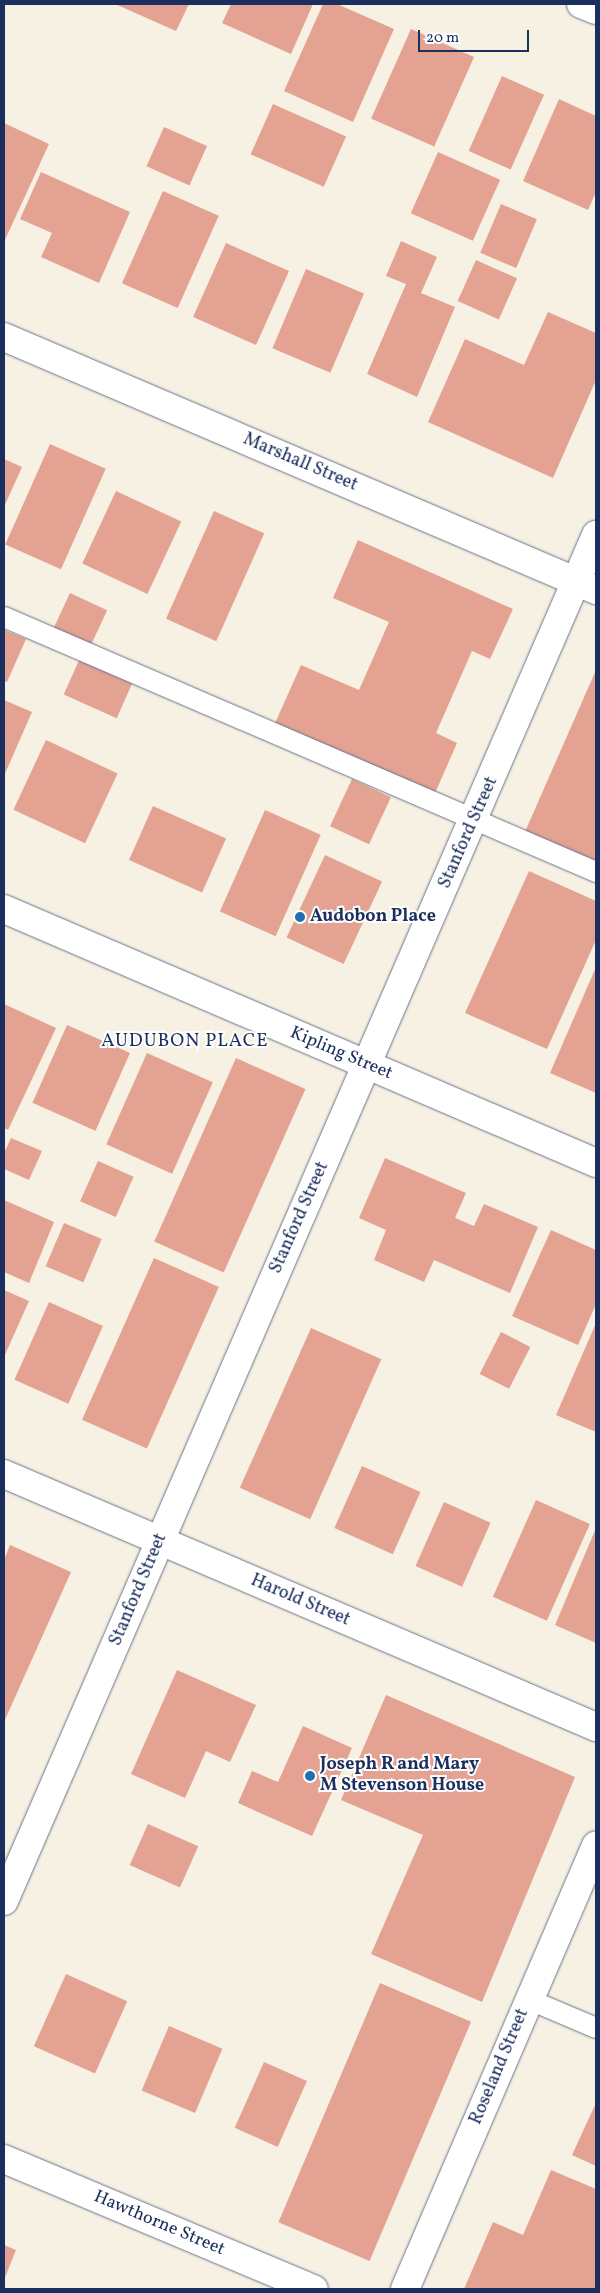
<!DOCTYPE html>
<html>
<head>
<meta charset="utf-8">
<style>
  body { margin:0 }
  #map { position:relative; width:600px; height:2293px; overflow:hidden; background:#f6f1e2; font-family:Vollkorn,serif }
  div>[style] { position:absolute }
  .building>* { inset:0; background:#e4a293; transform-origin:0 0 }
  .roads { filter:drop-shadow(0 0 1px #68738c) drop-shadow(0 0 1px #68738c) }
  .service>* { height:20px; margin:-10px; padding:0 10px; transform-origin:10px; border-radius:10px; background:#fff }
  .minor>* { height:28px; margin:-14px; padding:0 14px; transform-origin:14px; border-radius:14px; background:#fff }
  .tertiary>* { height:28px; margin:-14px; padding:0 14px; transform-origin:14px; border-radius:14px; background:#fff }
  .dots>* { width:14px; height:14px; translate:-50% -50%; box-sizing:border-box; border:2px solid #fff; border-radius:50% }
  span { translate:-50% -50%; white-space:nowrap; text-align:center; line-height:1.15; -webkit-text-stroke:4px #fff; paint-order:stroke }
  .street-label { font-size:18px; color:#1b2f5e }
  .poi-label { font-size:18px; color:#1b2f5e; font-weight:700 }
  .left { translate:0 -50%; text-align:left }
  .neighbourhood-label { font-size:19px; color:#1b2f5e; letter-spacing:1px }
  .frame { position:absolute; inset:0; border:5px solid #1b2f5e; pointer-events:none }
  .scale { position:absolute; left:418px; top:30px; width:111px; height:22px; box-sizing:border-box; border:2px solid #1b2f5e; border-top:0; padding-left:6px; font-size:15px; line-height:18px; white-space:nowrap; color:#1b2f5e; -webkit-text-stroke:4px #fff; paint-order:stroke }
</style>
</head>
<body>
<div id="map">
  <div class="building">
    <div style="clip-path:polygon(115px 4px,189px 4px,176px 31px)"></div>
    <div style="clip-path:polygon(231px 4px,313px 4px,291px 54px,222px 23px)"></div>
    <div style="clip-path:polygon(323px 4px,337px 4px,394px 29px,353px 122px,284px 91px)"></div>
    <div style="left:411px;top:29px;width:69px;height:98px;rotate:24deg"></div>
    <div style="left:502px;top:76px;width:46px;height:82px;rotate:24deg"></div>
    <div style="clip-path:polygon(559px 99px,596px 116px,596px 192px,588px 210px,523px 181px)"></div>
    <div style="left:273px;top:104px;width:80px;height:55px;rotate:24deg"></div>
    <div style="clip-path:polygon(4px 123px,49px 144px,4px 242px)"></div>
    <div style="left:164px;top:127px;width:47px;height:43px;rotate:24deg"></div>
    <div style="left:438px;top:152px;width:68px;height:67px;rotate:24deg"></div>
    <div style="clip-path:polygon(41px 172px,130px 212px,99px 283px,41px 257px,52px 233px,20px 219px)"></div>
    <div style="left:163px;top:191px;width:61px;height:101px;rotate:24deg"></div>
    <div style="left:501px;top:204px;width:39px;height:53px;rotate:23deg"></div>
    <div style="clip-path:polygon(401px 241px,437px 257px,421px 293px,455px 307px,417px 397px,367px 374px,406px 284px,386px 276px)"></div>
    <div style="left:226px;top:243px;width:69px;height:81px;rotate:24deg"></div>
    <div style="left:476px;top:260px;width:45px;height:45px;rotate:24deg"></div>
    <div style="left:306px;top:269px;width:63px;height:86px;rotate:23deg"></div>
    <div style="clip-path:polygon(548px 312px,596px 333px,596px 380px,553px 478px,428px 422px,465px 339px,524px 365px)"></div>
    <div style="left:50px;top:444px;width:61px;height:110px;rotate:24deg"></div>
    <div style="clip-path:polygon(4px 459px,22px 467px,4px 507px)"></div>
    <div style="left:116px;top:491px;width:72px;height:80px;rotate:25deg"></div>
    <div style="left:214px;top:511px;width:55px;height:118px;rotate:24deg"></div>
    <div style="clip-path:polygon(358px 540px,513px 609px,490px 659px,472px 651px,436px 733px,457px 743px,432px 800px,272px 730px,301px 665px,359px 690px,389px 622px,333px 598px)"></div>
    <div style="left:70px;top:593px;width:41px;height:40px;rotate:25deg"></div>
    <div style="clip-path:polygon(4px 630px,26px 639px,7px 682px,4px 681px)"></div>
    <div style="left:80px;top:658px;width:58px;height:40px;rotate:24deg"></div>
    <div style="clip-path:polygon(596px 670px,596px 866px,524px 834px)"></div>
    <div style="clip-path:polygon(4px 700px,32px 712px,4px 776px)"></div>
    <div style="left:46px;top:740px;width:79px;height:77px;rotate:25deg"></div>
    <div style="left:352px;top:779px;width:43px;height:52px;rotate:25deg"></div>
    <div style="left:153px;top:806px;width:80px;height:59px;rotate:24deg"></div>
    <div style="left:265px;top:810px;width:61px;height:111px;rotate:24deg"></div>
    <div style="left:325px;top:855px;width:63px;height:91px;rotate:25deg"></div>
    <div style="clip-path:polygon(529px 871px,596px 901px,596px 940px,547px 1049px,465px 1013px)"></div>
    <div style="clip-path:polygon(596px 967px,596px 1093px,550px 1073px)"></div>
    <div style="clip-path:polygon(4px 1004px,56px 1028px,8px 1130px,4px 1128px)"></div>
    <div style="left:67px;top:1025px;width:69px;height:85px;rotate:24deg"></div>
    <div style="left:147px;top:1053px;width:72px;height:100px;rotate:24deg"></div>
    <div style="left:236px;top:1058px;width:76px;height:201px;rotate:24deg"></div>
    <div style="clip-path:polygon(11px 1138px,42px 1151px,29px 1180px,4px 1169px,4px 1153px)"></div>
    <div style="clip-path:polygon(385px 1158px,466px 1193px,455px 1218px,474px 1226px,484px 1204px,538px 1227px,510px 1293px,434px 1260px,424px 1282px,374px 1260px,386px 1230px,359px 1218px)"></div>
    <div style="left:98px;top:1161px;width:39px;height:44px;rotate:24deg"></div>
    <div style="clip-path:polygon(4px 1200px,54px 1222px,29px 1283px,4px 1272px)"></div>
    <div style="left:64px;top:1223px;width:41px;height:47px;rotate:23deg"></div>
    <div style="clip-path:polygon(551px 1230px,596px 1250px,596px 1304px,578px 1345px,512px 1316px)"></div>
    <div style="left:154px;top:1258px;width:71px;height:177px;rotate:24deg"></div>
    <div style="clip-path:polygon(4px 1290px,29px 1301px,4px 1357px)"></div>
    <div style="left:49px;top:1302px;width:59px;height:85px;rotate:24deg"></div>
    <div style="clip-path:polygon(596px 1323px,596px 1432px,556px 1415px)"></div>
    <div style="left:311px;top:1328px;width:77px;height:175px;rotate:24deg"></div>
    <div style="left:501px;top:1332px;width:33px;height:47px;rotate:27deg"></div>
    <div style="left:362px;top:1466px;width:64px;height:68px;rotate:24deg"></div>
    <div style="left:536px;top:1500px;width:59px;height:106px;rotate:24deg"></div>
    <div style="left:444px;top:1502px;width:51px;height:70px;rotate:24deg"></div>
    <div style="clip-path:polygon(596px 1528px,596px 1643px,555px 1625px)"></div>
    <div style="clip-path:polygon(10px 1545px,71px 1572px,4px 1722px,4px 1560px)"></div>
    <div style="clip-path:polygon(177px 1670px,256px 1705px,230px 1762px,206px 1751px,185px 1798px,131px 1774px)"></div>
    <div style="clip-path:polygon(386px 1695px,575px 1777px,482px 2002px,371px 1954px,423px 1835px,341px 1800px)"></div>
    <div style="clip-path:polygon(303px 1726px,352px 1748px,312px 1836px,238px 1803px,252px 1771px,278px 1782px)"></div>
    <div style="left:148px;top:1824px;width:55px;height:45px;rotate:24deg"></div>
    <div style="left:66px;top:1974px;width:67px;height:79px;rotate:24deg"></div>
    <div style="left:380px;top:1983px;width:99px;height:260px;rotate:23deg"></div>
    <div style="left:169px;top:2026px;width:58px;height:70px;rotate:23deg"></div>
    <div style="left:264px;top:2062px;width:47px;height:72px;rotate:24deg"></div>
    <div style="clip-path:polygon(595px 2105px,596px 2105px,596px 2166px,572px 2155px)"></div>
    <div style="clip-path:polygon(551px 2170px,596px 2189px,596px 2289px,464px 2289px,493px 2222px,523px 2235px)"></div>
    <div style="clip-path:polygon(4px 2245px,16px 2250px,4px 2280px)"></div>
  </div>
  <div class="roads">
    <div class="service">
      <div style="left:4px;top:617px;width:645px;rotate:23.3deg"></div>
      <div style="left:530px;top:2000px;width:72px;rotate:23deg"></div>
    </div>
    <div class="minor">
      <div style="left:4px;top:337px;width:644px;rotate:23.14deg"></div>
      <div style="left:4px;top:909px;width:644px;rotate:23.22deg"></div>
      <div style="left:4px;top:1474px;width:644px;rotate:23.14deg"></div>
      <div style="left:4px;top:1901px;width:1489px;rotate:-66.57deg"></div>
      <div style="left:405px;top:2289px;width:483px;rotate:-66.7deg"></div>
    </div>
    <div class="tertiary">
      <div style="left:581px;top:4px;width:16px;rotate:22deg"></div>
      <div style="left:4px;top:2159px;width:336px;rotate:22.8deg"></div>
    </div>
  </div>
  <div class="dots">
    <div style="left:300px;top:917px;background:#1f6fb2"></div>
    <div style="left:310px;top:1776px;background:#1f6fb2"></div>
  </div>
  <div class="street-label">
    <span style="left:300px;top:463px;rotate:23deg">Marshall Street</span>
    <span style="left:469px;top:833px;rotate:-66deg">Stanford Street</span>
    <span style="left:341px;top:1054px;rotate:23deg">Kipling Street</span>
    <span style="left:300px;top:1218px;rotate:-66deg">Stanford Street</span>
    <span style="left:139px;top:1590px;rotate:-67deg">Stanford Street</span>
    <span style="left:300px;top:1601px;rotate:23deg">Harold Street</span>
    <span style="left:500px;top:2067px;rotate:-67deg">Roseland Street</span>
    <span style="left:159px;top:2224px;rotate:23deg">Hawthorne Street</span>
  </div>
  <div class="poi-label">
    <span class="left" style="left:310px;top:917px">Audobon Place</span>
    <span class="left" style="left:320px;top:1776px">Joseph R and Mary<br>M Stevenson House</span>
  </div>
  <div class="neighbourhood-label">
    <span style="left:185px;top:1042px">AUDUBON PLACE</span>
  </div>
  <div class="frame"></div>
  <div class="scale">20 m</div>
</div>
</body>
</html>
